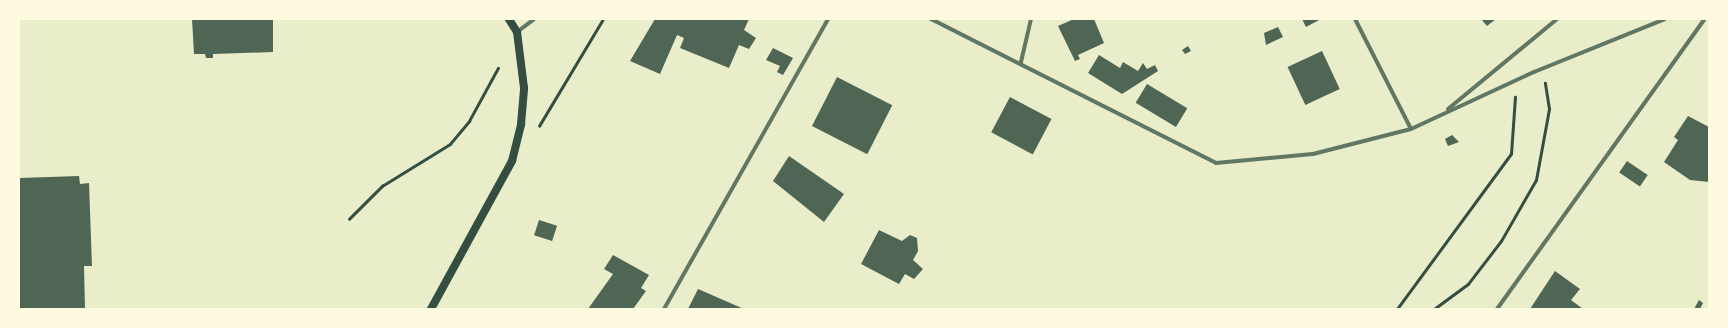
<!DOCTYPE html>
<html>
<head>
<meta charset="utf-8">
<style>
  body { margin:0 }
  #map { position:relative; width:1728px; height:328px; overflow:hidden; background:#e9edc9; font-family:Rubik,sans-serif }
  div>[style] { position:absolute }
  .building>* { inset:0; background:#4f6655; transform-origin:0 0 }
  .path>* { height:2.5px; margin:-1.25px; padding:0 1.25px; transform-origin:1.25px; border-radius:1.25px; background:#344e41 }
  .minor>* { height:4px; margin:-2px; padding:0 2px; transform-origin:2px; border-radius:2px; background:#617663 }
  .secondary>* { height:8px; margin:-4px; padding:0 4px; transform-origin:4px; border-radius:4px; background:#344e41 }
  span { translate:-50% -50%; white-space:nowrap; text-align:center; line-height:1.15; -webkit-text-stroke:3px #fefae0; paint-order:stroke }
  .frame { position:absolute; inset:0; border:20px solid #fefae0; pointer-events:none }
</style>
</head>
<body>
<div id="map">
  <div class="building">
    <div style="clip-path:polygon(192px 19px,273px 19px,273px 52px,213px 54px,213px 58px,206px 58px,205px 54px,194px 54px)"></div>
    <div style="clip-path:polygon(655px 19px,749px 19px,744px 30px,756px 38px,749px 49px,739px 45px,729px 68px,680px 48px,684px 38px,677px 35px,660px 74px,630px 61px)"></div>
    <div style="clip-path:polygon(1074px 19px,1094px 19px,1104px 43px,1078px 55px,1080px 59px,1075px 61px,1058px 26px)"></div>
    <div style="clip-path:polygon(1302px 19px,1321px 19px,1306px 27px)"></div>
    <div style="clip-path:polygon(1481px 19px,1496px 19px,1487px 26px)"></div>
    <div style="clip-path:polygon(1278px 27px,1283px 37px,1266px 45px,1264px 33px)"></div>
    <div style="clip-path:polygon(1188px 46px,1191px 51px,1185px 54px,1182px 50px)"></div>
    <div style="clip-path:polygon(773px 48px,793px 58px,783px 75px,777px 72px,780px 66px,766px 60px)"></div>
    <div style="left:1322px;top:51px;width:42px;height:38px;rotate:65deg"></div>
    <div style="clip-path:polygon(1099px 55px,1120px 68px,1123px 62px,1138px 71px,1143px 63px,1147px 69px,1155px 65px,1158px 71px,1122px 94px,1088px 73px)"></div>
    <div style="left:837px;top:77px;width:62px;height:55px;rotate:27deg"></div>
    <div style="left:1147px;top:84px;width:47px;height:22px;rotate:31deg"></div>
    <div style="left:1010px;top:97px;width:47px;height:40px;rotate:28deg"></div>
    <div style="clip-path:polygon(1688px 116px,1709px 127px,1709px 182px,1690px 180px,1664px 162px,1678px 140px,1674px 137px)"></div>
    <div style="clip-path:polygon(1452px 135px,1459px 142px,1448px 146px,1445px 139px)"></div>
    <div style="clip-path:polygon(789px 156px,844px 194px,824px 222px,773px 181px)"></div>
    <div style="left:1627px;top:161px;width:25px;height:14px;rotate:34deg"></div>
    <div style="clip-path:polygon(79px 176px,80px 184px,89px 183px,92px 266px,84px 266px,85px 309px,19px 309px,19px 178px)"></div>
    <div style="left:539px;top:220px;width:19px;height:16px;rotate:18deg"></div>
    <div style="clip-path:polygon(879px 230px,902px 241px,910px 235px,917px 238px,918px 251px,913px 260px,923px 269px,914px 279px,905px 274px,899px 284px,861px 264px)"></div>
    <div style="clip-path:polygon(613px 255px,649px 275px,641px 288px,646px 291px,633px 309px,588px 309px,613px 274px,604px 269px)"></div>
    <div style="clip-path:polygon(1555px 271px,1580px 289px,1571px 300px,1583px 309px,1530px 309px)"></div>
    <div style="clip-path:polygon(698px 289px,744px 309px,688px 309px)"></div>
    <div style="clip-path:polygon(1699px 300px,1703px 303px,1700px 309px,1694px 309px)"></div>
  </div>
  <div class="path">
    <div style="left:539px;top:126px;width:125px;rotate:-59.1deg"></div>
    <div style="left:349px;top:219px;width:47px;rotate:-45deg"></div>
    <div style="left:382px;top:186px;width:80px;rotate:-31.7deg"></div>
    <div style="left:450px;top:144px;width:30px;rotate:-50deg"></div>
    <div style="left:469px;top:121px;width:60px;rotate:-61.3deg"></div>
    <div style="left:1397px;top:309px;width:192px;rotate:-53.7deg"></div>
    <div style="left:1511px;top:154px;width:57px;rotate:-86deg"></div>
    <div style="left:1434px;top:309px;width:42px;rotate:-36.3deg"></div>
    <div style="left:1468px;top:284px;width:54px;rotate:-52.5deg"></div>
    <div style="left:1501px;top:241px;width:70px;rotate:-60.2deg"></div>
    <div style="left:1536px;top:180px;width:72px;rotate:-79.6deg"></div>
    <div style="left:1549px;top:109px;width:26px;rotate:-99deg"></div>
  </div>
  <div class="minor">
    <div style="left:931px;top:19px;width:319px;rotate:26.8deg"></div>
    <div style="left:1216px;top:163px;width:97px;rotate:-5.3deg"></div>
    <div style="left:1313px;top:154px;width:101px;rotate:-14.3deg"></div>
    <div style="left:1411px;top:129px;width:136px;rotate:-24.9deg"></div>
    <div style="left:1534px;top:72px;width:141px;rotate:-22deg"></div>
    <div style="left:1355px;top:19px;width:123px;rotate:63deg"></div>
    <div style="left:517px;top:32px;width:21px;rotate:-37deg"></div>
    <div style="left:1021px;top:62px;width:44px;rotate:-76.9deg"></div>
    <div style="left:1448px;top:109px;width:141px;rotate:-39.5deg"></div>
    <div style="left:664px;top:309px;width:333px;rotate:-60.5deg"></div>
    <div style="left:1497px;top:309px;width:357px;rotate:-54.4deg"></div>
  </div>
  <div class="secondary">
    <div style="left:431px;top:309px;width:169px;rotate:-61.3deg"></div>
    <div style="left:512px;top:161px;width:38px;rotate:-76deg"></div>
    <div style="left:521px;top:124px;width:36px;rotate:-85deg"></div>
    <div style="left:524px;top:88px;width:56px;rotate:-97.1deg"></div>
    <div style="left:517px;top:32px;width:15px;rotate:-122deg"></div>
  </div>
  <div class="frame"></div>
</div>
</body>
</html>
